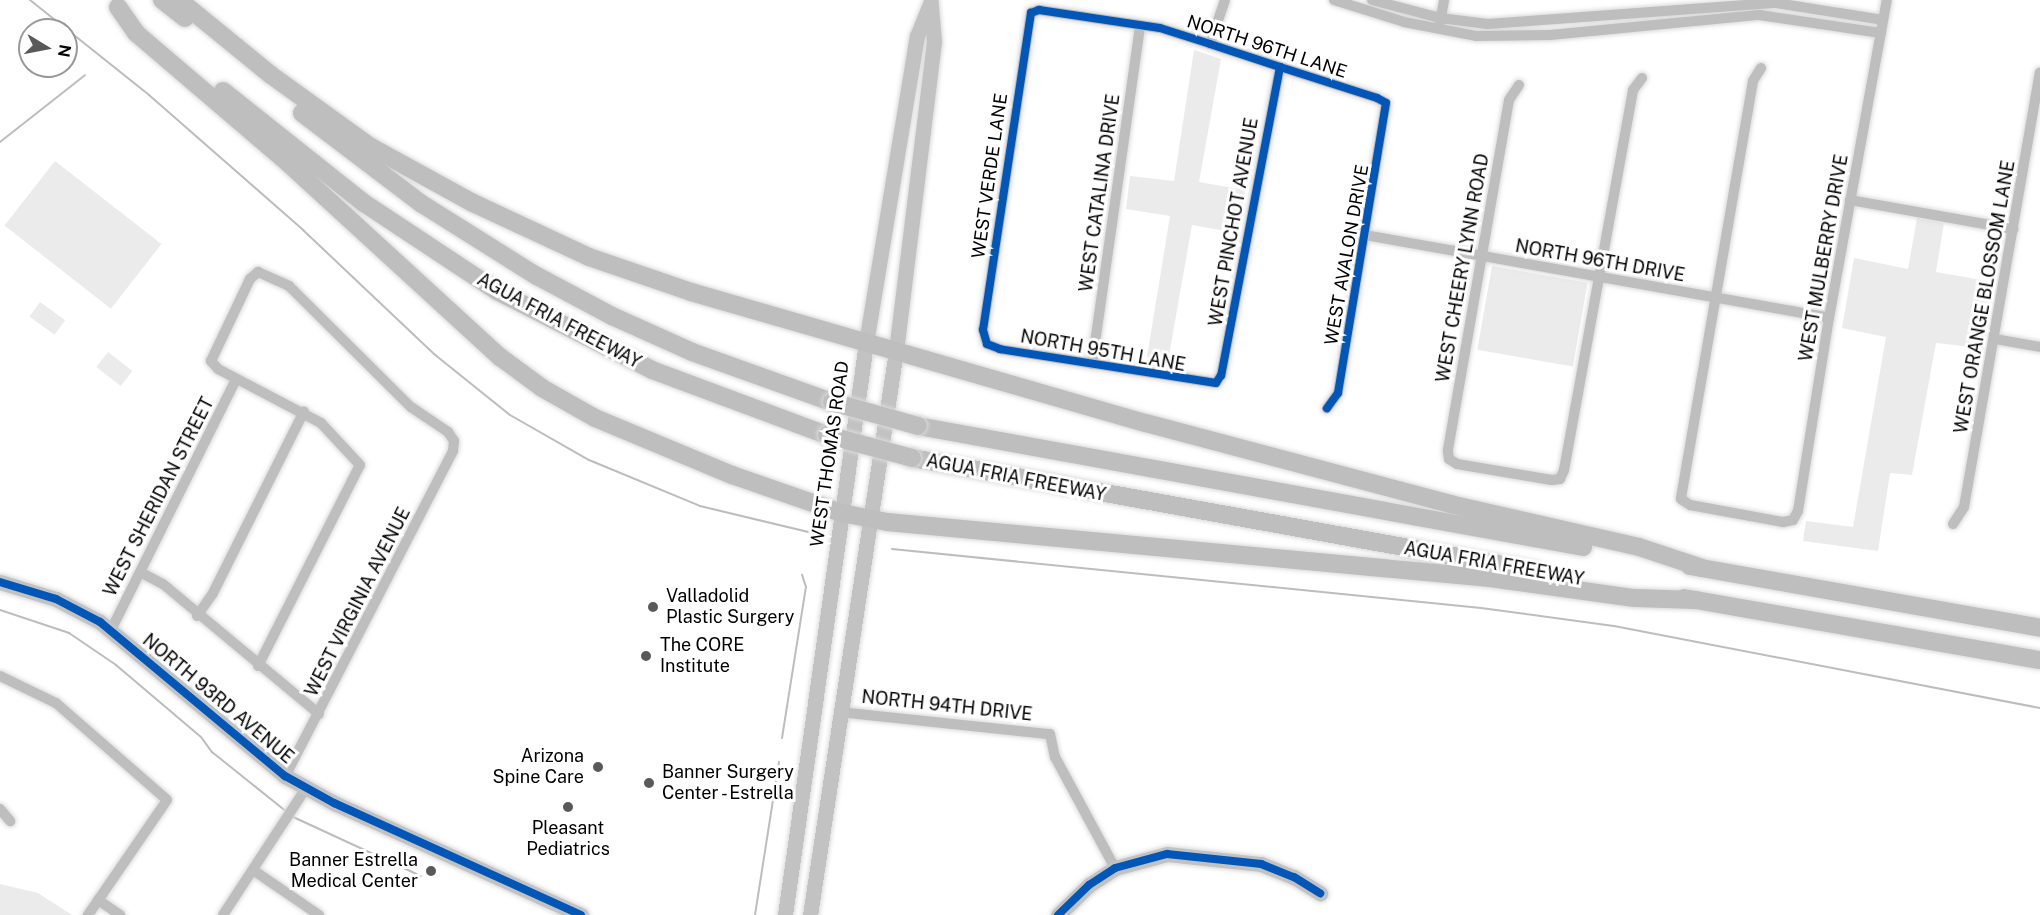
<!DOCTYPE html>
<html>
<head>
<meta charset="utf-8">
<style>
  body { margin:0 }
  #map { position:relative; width:2040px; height:915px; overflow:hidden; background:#fff; font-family:"Public Sans",sans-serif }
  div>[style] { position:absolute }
  .green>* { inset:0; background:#ebebeb; transform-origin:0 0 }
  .stream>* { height:2px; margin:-1px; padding:0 1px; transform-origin:1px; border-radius:1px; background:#bdbdbd }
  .roads { filter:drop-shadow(0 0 2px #dbdbdb) drop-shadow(0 0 2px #dbdbdb) }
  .street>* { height:10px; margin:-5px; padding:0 5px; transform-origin:5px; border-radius:5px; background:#bebebe }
  .secondary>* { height:15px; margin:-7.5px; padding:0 7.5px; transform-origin:7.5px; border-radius:7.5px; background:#c2c2c2 }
  .highway>* { height:18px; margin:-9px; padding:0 9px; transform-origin:9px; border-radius:9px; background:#bebebe }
  .bridges { filter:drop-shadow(0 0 2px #dbdbdb) drop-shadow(0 0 2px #dbdbdb) }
  .highway-bridge>* { height:18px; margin:-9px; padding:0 9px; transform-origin:9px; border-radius:9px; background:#bebebe }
  .cycleway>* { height:8px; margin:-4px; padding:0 4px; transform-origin:4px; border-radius:4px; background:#0057b8 }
  .dots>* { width:16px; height:16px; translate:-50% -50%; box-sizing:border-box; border:3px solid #fff; border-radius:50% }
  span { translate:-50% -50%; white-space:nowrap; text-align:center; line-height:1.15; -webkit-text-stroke:6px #fff; paint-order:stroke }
  .street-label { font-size:18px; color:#000 }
  .poi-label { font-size:18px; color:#000 }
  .left { translate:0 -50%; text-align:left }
  .right { translate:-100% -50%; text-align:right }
  .north { position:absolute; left:18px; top:18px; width:60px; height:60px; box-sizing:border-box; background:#fff; border:2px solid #999; border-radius:50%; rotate:100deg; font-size:16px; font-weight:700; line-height:24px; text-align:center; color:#000 }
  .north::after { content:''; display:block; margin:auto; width:21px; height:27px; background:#595959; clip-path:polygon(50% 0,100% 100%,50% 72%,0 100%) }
</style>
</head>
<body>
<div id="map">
  <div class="green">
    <div style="clip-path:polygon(1194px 50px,1221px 59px,1199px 182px,1245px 190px,1237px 233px,1192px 225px,1168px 361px,1147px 357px,1170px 216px,1126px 209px,1130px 176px,1174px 181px)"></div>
    <div style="left:55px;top:161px;width:135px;height:82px;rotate:38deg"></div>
    <div style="clip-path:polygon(1917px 218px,1944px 223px,1936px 272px,1993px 282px,1981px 348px,1936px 343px,1912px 475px,1890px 473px,1878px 551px,1803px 541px,1806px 521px,1853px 527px,1886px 337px,1842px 328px,1854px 258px,1908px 269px)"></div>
    <div style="left:1492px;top:266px;width:97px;height:85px;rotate:10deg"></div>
    <div style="left:40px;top:302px;width:31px;height:18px;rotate:36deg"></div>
    <div style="left:108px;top:352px;width:31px;height:19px;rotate:38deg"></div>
    <div style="clip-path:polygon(0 884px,38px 893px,72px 915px,0 915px)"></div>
  </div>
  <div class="stream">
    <div style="left:30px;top:0;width:152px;rotate:38.6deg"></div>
    <div style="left:149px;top:95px;width:205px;rotate:41.2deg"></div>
    <div style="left:303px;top:230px;width:180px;rotate:43.4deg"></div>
    <div style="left:434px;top:354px;width:97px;rotate:38.8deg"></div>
    <div style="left:510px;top:415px;width:91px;rotate:29.7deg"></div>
    <div style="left:589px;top:460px;width:120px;rotate:22.5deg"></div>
    <div style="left:700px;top:506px;width:120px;rotate:13.5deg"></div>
    <div style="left:0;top:142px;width:108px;rotate:-38.2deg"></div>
    <div style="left:892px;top:549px;width:592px;rotate:5.72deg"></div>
    <div style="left:1481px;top:608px;width:134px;rotate:7.7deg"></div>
    <div style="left:1614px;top:626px;width:434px;rotate:10.9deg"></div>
    <div style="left:0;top:610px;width:73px;rotate:18.4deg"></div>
    <div style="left:69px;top:633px;width:57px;rotate:34.2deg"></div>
    <div style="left:116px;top:665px;width:111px;rotate:40.3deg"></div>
    <div style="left:201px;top:737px;width:19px;rotate:54deg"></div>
    <div style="left:212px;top:752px;width:96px;rotate:38.7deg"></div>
    <div style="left:782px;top:738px;width:153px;rotate:-81deg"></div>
    <div style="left:806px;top:587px;width:13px;rotate:-108deg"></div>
    <div style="left:291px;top:816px;width:143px;rotate:24.8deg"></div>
    <div style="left:755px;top:915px;width:155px;rotate:-81.1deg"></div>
  </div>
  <div class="roads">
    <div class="street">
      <div style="left:1334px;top:0;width:73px;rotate:17.4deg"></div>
      <div style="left:1404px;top:22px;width:73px;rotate:11deg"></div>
      <div style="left:1476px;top:36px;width:74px;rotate:-0.8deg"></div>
      <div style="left:1550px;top:35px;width:210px;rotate:-5.5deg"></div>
      <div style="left:1759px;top:15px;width:123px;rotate:8.4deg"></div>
      <div style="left:1372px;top:0;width:70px;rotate:14.8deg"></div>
      <div style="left:1440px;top:18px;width:48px;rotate:7.1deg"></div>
      <div style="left:1488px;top:24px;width:289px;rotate:-4.2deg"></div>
      <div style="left:1776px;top:3px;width:108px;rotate:9deg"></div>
      <div style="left:1440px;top:23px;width:23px;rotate:-80deg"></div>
      <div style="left:1210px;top:44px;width:46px;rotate:-71.2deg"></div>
      <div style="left:1280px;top:67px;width:314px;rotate:100.8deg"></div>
      <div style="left:1221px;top:375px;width:9px;rotate:122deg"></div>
      <div style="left:1216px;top:383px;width:219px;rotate:-171.1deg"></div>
      <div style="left:1000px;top:349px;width:14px;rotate:-159deg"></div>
      <div style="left:987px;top:344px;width:15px;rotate:-106deg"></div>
      <div style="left:983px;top:330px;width:321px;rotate:-81.4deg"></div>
      <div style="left:1031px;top:13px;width:9px;rotate:-21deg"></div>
      <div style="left:1039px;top:10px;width:122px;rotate:8.5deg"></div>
      <div style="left:1160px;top:28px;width:52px;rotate:17.7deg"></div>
      <div style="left:1210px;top:44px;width:74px;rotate:18.2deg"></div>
      <div style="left:1280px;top:67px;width:102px;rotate:17.7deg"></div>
      <div style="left:1377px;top:98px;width:10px;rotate:29deg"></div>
      <div style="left:1386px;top:103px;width:294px;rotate:99.4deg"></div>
      <div style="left:1338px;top:393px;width:19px;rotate:126deg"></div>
      <div style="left:1761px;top:68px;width:15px;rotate:122deg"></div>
      <div style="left:1753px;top:81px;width:424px;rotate:99.8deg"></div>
      <div style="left:1681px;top:499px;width:11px;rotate:34deg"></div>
      <div style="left:1690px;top:505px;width:95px;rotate:10.4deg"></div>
      <div style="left:1783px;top:522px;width:10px;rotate:-11deg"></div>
      <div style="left:1793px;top:520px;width:10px;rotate:-61deg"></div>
      <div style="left:1798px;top:511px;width:195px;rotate:-80.9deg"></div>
      <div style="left:1829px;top:318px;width:323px;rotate:-79.7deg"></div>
      <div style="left:1519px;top:85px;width:18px;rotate:124deg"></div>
      <div style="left:1509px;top:100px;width:356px;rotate:99.9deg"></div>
      <div style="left:1448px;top:451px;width:8px;rotate:83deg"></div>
      <div style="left:1449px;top:459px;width:9px;rotate:32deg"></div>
      <div style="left:1457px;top:464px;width:96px;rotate:9.6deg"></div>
      <div style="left:1552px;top:480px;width:8px;rotate:-7deg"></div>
      <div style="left:1560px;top:479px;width:10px;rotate:-66deg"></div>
      <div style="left:1564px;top:470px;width:386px;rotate:-79.7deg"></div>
      <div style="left:1633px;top:90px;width:15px;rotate:-53deg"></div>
      <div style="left:1850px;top:200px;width:166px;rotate:10.1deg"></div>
      <div style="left:1365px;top:235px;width:471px;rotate:10.1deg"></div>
      <div style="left:1995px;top:339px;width:46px;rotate:10.1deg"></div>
      <div style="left:1092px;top:364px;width:342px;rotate:-81.9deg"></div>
      <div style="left:1953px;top:524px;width:20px;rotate:-57deg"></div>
      <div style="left:1964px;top:507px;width:441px;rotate:-80.1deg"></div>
      <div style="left:140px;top:572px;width:26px;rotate:28deg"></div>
      <div style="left:163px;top:584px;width:203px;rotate:39.8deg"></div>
      <div style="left:197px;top:616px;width:28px;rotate:-55deg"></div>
      <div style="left:213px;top:593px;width:203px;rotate:-63.4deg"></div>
      <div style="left:111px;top:630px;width:280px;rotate:-63.5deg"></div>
      <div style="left:258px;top:666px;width:225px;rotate:-63.1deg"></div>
      <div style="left:360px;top:465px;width:57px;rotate:-132.9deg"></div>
      <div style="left:321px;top:423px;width:116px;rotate:-152.3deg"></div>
      <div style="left:218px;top:369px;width:11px;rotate:-131deg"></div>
      <div style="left:211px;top:361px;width:91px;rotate:-64.6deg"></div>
      <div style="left:250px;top:279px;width:11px;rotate:-41deg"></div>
      <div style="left:258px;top:272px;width:34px;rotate:24deg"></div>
      <div style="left:289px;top:286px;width:172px;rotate:44.8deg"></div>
      <div style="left:411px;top:407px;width:45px;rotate:34deg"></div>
      <div style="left:448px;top:432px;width:11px;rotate:56deg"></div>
      <div style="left:454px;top:441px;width:10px;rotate:96deg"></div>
      <div style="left:453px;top:451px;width:366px;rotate:117.3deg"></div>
      <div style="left:0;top:676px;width:62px;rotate:25.7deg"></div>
      <div style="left:56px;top:703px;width:147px;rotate:41.1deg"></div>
      <div style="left:167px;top:800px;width:140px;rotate:124.5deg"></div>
      <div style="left:839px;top:712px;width:212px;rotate:6deg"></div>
      <div style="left:1050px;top:734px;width:24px;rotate:78deg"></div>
      <div style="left:1055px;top:757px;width:126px;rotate:61.6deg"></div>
      <div style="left:0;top:809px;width:16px;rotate:50deg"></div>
      <div style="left:253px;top:870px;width:80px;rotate:34.3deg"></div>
      <div style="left:98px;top:900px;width:27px;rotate:34deg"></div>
      <div style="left:223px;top:915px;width:152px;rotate:-56.8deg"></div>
    </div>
    <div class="secondary">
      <div style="left:0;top:582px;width:59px;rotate:16.9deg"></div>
      <div style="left:56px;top:599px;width:50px;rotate:27.6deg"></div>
      <div style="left:100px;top:622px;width:241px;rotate:39.8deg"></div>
      <div style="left:285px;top:776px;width:56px;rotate:28.9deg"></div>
      <div style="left:334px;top:803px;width:271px;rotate:24.4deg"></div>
      <div style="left:785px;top:915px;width:578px;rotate:-81.94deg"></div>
      <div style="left:866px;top:343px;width:311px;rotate:-80.6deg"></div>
      <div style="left:917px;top:36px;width:37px;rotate:-68deg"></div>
      <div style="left:810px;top:915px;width:571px;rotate:-81.33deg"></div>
      <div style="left:896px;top:351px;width:312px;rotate:-83deg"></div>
      <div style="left:934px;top:41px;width:35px;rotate:-95deg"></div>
      <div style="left:1058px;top:915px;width:43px;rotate:-44.1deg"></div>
      <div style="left:1089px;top:885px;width:31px;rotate:-33deg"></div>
      <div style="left:1115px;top:868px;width:54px;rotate:-15.1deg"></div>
      <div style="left:1167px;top:854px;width:95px;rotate:6.1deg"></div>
      <div style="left:1261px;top:864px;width:35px;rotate:22deg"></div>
      <div style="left:1294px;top:877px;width:31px;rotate:32deg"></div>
    </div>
    <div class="highway">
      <div style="left:162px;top:0;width:29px;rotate:38deg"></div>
      <div style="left:179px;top:0;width:119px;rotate:39.2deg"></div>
      <div style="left:271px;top:75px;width:123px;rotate:35.8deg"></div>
      <div style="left:371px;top:147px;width:114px;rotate:28.8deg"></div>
      <div style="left:471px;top:202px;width:130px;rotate:25deg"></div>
      <div style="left:589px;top:257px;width:108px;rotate:18.9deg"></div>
      <div style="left:691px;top:292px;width:473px;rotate:16.1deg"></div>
      <div style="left:1146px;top:423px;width:315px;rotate:14.9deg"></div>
      <div style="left:1450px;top:504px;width:194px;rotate:12.8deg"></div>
      <div style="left:1639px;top:547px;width:66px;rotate:18.4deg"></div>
      <div style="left:118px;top:7px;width:32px;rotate:55deg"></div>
      <div style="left:136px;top:33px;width:200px;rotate:40.5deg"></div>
      <div style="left:288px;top:163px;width:287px;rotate:42.5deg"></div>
      <div style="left:500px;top:357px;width:52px;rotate:36.4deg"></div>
      <div style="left:542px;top:388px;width:61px;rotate:29.5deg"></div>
      <div style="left:595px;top:418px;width:148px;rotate:22.6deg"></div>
      <div style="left:732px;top:475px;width:116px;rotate:19.1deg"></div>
      <div style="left:842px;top:513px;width:46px;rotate:11.3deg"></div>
      <div style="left:887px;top:522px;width:606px;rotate:5.31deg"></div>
      <div style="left:1490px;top:578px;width:146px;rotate:7.9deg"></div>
      <div style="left:1635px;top:598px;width:61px;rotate:1.9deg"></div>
      <div style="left:223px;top:91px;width:180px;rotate:38.5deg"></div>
      <div style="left:364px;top:203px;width:159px;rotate:33.5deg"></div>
      <div style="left:497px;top:291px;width:174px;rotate:27deg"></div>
      <div style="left:652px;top:370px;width:187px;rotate:20.4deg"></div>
      <div style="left:302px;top:113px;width:151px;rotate:37.2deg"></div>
      <div style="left:422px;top:204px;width:136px;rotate:32.1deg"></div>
      <div style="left:537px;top:276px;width:85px;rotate:28.1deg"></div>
      <div style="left:612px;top:316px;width:88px;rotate:24.2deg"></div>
      <div style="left:692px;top:352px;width:149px;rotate:19.7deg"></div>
      <div style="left:918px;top:426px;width:676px;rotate:10.31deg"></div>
      <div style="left:912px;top:458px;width:634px;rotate:10.26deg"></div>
      <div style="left:1690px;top:566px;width:355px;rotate:10deg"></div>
      <div style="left:1684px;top:598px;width:361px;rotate:9.9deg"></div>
    </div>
  </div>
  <div class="bridges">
    <div class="highway-bridge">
      <div style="left:832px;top:402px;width:89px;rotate:15.6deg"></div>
      <div style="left:827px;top:435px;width:88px;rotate:15.1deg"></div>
    </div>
  </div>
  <div class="cycleway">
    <div style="left:1280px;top:67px;width:314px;rotate:100.8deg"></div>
    <div style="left:1221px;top:375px;width:9px;rotate:122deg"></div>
    <div style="left:1216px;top:383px;width:219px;rotate:-171.1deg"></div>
    <div style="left:1000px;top:349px;width:14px;rotate:-159deg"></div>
    <div style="left:987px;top:344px;width:15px;rotate:-106deg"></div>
    <div style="left:983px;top:330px;width:321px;rotate:-81.4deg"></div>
    <div style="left:1031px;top:13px;width:9px;rotate:-21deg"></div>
    <div style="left:1039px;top:10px;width:122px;rotate:8.5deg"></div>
    <div style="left:1160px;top:28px;width:52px;rotate:17.7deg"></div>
    <div style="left:1210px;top:44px;width:74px;rotate:18.2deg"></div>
    <div style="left:1280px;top:67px;width:102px;rotate:17.7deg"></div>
    <div style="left:1377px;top:98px;width:10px;rotate:29deg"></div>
    <div style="left:1386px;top:103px;width:294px;rotate:99.4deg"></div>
    <div style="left:1338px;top:393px;width:19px;rotate:126deg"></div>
    <div style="left:0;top:582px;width:59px;rotate:16.9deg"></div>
    <div style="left:56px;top:599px;width:50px;rotate:27.6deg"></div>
    <div style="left:100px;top:622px;width:241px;rotate:39.8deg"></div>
    <div style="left:285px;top:776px;width:56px;rotate:28.9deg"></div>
    <div style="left:334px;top:803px;width:271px;rotate:24.4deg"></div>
    <div style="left:1058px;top:915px;width:43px;rotate:-44.1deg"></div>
    <div style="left:1089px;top:885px;width:31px;rotate:-33deg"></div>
    <div style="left:1115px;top:868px;width:54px;rotate:-15.1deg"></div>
    <div style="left:1167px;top:854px;width:95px;rotate:6.1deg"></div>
    <div style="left:1261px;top:864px;width:35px;rotate:22deg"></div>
    <div style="left:1294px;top:877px;width:31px;rotate:32deg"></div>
  </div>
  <div class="dots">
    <div style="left:653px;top:607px;background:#595959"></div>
    <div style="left:646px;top:656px;background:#595959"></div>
    <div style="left:598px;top:767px;background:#595959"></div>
    <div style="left:649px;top:783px;background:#595959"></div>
    <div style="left:568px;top:807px;background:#595959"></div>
    <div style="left:431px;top:871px;background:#595959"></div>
  </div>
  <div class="street-label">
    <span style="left:1267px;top:47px;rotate:18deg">NORTH 96TH LANE</span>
    <span style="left:990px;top:176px;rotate:-82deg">WEST VERDE LANE</span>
    <span style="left:1100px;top:193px;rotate:-82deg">WEST CATALINA DRIVE</span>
    <span style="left:1234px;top:222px;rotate:-80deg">WEST PINCHOT AVENUE</span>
    <span style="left:1347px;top:255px;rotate:-80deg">WEST AVALON DRIVE</span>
    <span style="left:1824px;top:258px;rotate:-80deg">WEST MULBERRY DRIVE</span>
    <span style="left:1600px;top:261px;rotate:10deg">NORTH 96TH DRIVE</span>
    <span style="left:1463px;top:268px;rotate:-80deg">WEST CHEERY LYNN ROAD</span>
    <span style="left:1985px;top:297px;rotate:-80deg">WEST ORANGE BLOSSOM LANE</span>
    <span style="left:559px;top:321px;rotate:28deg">AGUA FRIA FREEWAY</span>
    <span style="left:1103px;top:351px;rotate:10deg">NORTH 95TH LANE</span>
    <span style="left:830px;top:454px;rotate:-82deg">WEST THOMAS ROAD</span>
    <span style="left:1016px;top:478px;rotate:11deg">AGUA FRIA FREEWAY</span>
    <span style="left:159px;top:497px;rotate:-63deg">WEST SHERIDAN STREET</span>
    <span style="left:1494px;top:564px;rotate:10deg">AGUA FRIA FREEWAY</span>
    <span style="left:358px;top:602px;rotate:-63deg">WEST VIRGINIA AVENUE</span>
    <span style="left:218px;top:699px;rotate:40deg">NORTH 93RD AVENUE</span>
    <span style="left:947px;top:706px;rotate:6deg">NORTH 94TH DRIVE</span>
  </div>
  <div class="poi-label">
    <span class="left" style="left:666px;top:607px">Valladolid<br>Plastic Surgery</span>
    <span class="left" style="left:660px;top:656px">The CORE<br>Institute</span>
    <span class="right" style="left:584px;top:767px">Arizona<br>Spine Care</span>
    <span class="left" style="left:662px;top:783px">Banner Surgery<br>Center - Estrella</span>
    <span style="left:568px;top:839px">Pleasant<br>Pediatrics</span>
    <span class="right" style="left:418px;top:871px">Banner Estrella<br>Medical Center</span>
  </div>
  <div class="north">N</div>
</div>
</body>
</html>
